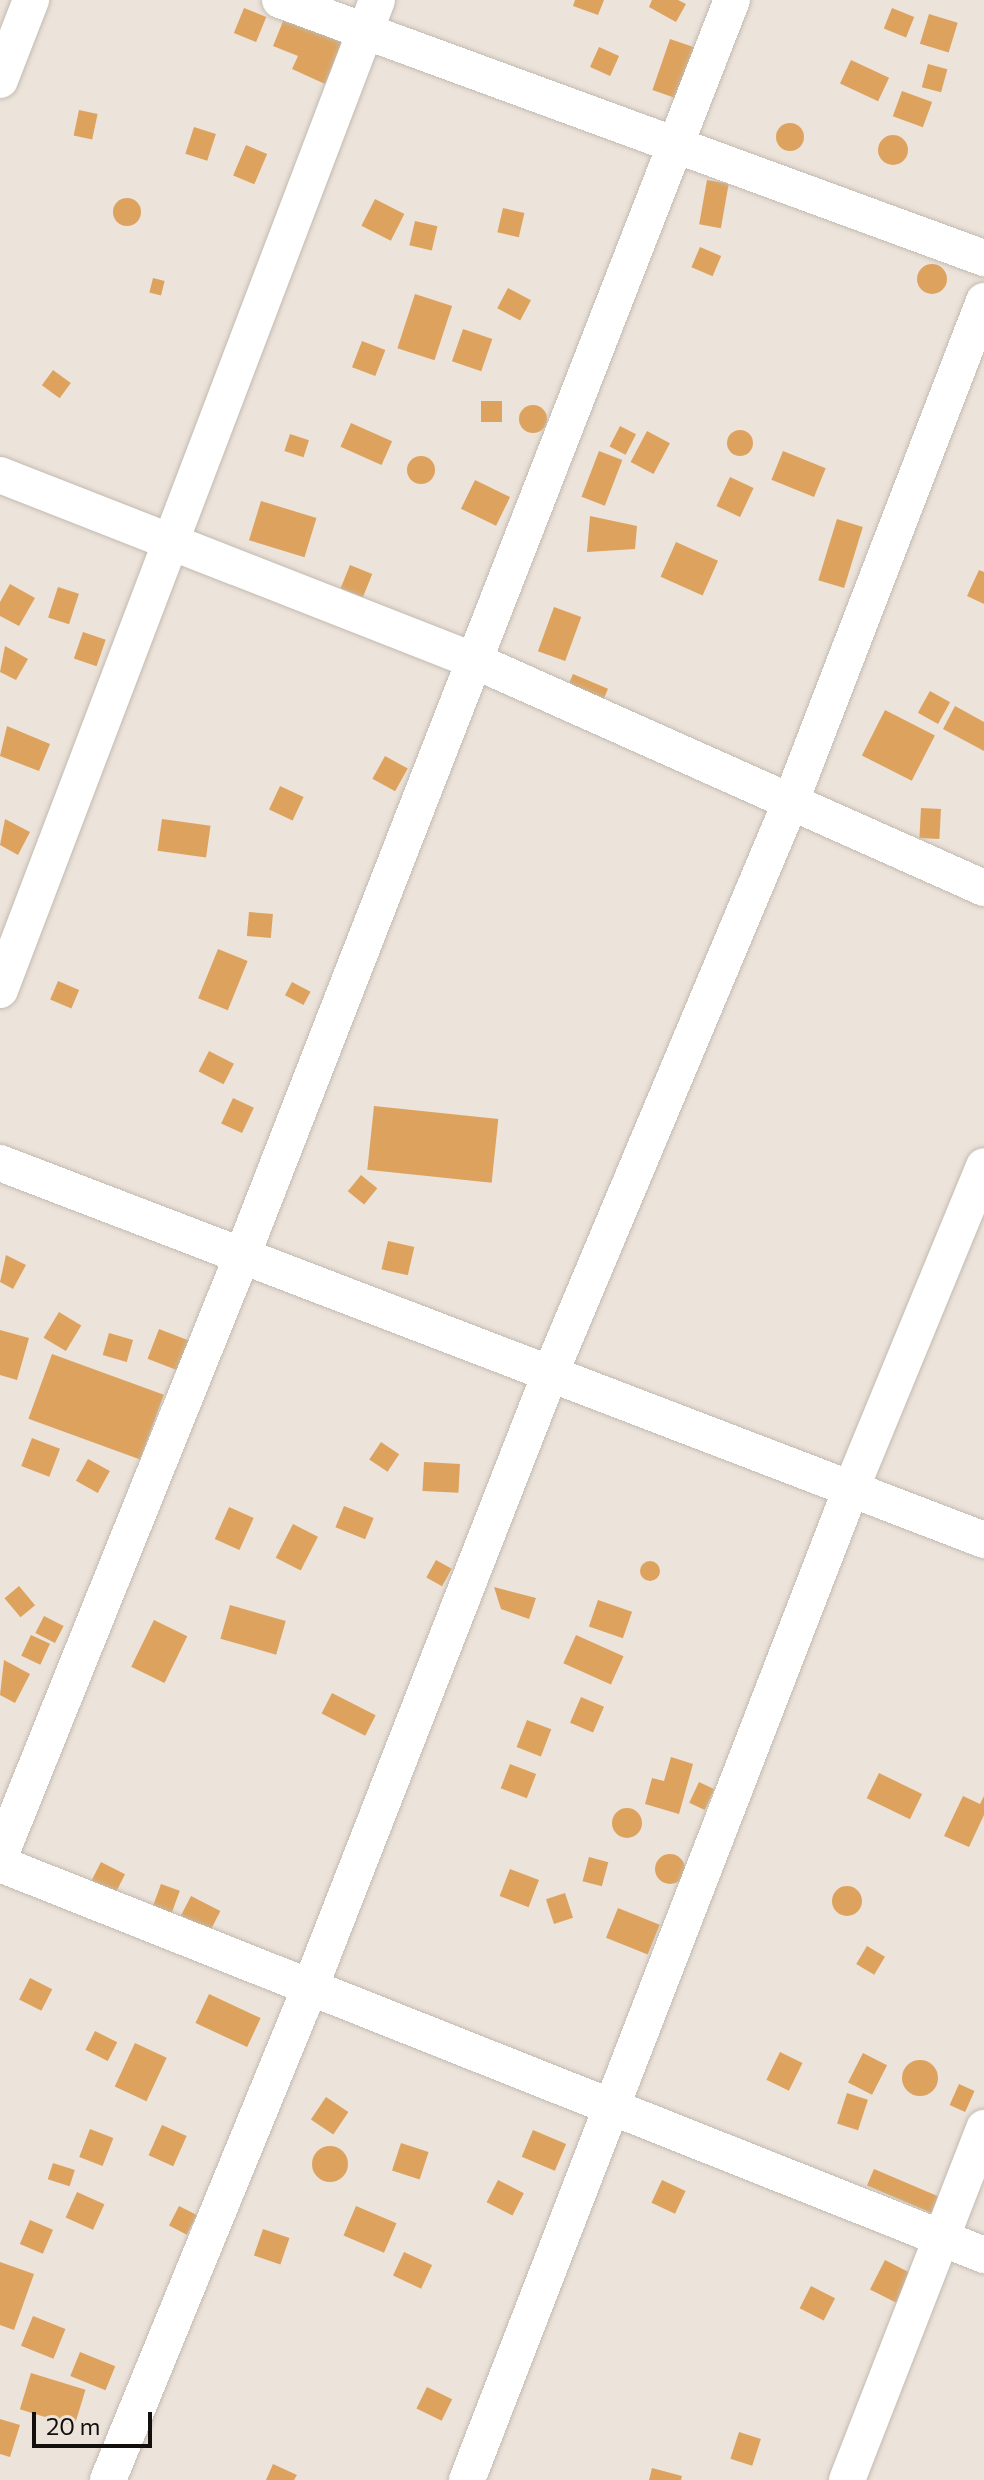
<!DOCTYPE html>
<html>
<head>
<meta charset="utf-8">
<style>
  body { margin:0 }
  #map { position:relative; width:984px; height:2480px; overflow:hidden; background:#ece3da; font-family:Commissioner,sans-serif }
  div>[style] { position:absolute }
  .building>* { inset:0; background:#dda35e; transform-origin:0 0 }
  .round { border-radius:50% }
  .roads { filter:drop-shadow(0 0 2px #c2bab1) drop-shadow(0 0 2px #c2bab1) }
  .street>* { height:36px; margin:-18px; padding:0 18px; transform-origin:18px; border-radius:18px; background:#fff }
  span { translate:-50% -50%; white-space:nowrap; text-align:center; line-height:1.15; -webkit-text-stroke:6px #ece3da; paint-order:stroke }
  .scale { position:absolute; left:32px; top:2412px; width:120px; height:36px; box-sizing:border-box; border:4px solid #120f0c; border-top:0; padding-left:10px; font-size:24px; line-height:28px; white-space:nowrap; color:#120f0c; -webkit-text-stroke:6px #ece3da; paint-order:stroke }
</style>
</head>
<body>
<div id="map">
  <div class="building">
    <div style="clip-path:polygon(575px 0,604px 0,598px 15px,573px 6px)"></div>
    <div style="clip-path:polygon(652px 0,678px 0,686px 4px,676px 22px,649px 7px)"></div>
    <div style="left:244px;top:8px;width:24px;height:27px;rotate:22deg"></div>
    <div style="left:892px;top:8px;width:24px;height:22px;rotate:22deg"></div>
    <div style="left:929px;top:14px;width:30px;height:31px;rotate:17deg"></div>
    <div style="clip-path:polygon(284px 19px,343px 43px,325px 84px,292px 69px,298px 56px,273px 46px)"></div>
    <div style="left:670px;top:39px;width:31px;height:54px;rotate:19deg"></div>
    <div style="left:599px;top:47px;width:22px;height:22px;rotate:24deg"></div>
    <div style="left:851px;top:60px;width:42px;height:26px;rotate:25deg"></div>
    <div style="left:928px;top:64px;width:20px;height:24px;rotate:15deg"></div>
    <div style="left:902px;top:91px;width:32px;height:27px;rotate:20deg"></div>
    <div style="left:79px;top:110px;width:19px;height:26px;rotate:12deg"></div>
    <div class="round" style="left:776px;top:123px;width:28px;height:28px"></div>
    <div style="left:194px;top:127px;width:23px;height:28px;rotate:18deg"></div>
    <div class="round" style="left:878px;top:135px;width:30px;height:30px"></div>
    <div style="left:246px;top:145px;width:23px;height:33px;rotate:23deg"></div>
    <div style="left:707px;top:180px;width:22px;height:45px;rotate:10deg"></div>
    <div class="round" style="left:113px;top:198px;width:28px;height:28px"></div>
    <div style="left:375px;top:199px;width:33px;height:30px;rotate:27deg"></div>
    <div style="left:503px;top:208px;width:22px;height:25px;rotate:13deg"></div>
    <div style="left:415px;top:221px;width:23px;height:25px;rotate:13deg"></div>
    <div style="left:700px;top:247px;width:23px;height:22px;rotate:23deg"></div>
    <div class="round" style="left:917px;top:264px;width:30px;height:30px"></div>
    <div style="left:153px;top:278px;width:12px;height:15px;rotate:14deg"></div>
    <div style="left:508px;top:288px;width:26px;height:23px;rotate:28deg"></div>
    <div style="left:415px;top:294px;width:39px;height:57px;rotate:18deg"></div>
    <div style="left:463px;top:329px;width:31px;height:34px;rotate:19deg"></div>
    <div style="left:362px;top:341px;width:25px;height:28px;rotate:21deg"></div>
    <div style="left:53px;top:370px;width:22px;height:19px;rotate:36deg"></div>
    <div style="left:502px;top:401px;width:21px;height:21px;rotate:90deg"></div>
    <div class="round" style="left:519px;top:405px;width:28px;height:28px"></div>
    <div style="left:351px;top:423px;width:45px;height:26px;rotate:24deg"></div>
    <div style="left:620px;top:426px;width:18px;height:23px;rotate:27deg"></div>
    <div class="round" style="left:727px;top:430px;width:26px;height:26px"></div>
    <div style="left:647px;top:431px;width:26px;height:35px;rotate:28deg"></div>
    <div style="left:290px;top:434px;width:20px;height:18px;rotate:18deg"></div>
    <div style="left:599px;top:451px;width:25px;height:49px;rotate:21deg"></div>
    <div style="left:783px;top:451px;width:46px;height:31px;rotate:22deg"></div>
    <div class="round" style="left:407px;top:456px;width:28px;height:28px"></div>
    <div style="left:730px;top:477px;width:26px;height:32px;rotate:25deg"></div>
    <div style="left:475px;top:480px;width:39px;height:32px;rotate:26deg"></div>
    <div style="left:261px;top:501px;width:58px;height:41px;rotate:17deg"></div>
    <div style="clip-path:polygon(590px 516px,637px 526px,635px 549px,587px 552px)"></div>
    <div style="left:837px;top:519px;width:27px;height:64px;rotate:17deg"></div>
    <div style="left:676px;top:542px;width:46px;height:38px;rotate:24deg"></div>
    <div style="left:350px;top:565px;width:24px;height:25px;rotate:22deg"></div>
    <div style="clip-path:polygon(979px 570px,984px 572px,984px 604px,967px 596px)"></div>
    <div style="clip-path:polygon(10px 584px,35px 598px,19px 626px,0 616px,0 602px)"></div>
    <div style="left:58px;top:587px;width:22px;height:32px;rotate:18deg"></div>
    <div style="left:554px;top:607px;width:29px;height:47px;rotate:20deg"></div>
    <div style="left:83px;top:632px;width:24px;height:28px;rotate:19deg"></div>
    <div style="clip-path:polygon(5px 646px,28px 659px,16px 680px,0 672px)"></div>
    <div style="left:573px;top:674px;width:38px;height:25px;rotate:23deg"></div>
    <div style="left:930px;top:691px;width:23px;height:25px;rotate:29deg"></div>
    <div style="clip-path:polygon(955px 706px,984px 722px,984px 751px,943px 729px)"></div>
    <div style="left:885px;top:710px;width:56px;height:51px;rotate:27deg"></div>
    <div style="clip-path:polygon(7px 726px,50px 744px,39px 771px,0 756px)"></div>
    <div style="left:385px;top:756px;width:26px;height:26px;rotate:29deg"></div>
    <div style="left:280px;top:786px;width:26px;height:26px;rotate:25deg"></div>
    <div style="left:921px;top:808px;width:20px;height:30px;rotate:3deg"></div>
    <div style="clip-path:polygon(5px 819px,30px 832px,18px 855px,0 845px)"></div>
    <div style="left:162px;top:819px;width:49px;height:32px;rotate:8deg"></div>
    <div style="left:249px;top:912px;width:24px;height:24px;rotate:5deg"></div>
    <div style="left:218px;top:949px;width:32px;height:53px;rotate:22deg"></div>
    <div style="left:58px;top:981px;width:23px;height:20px;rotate:23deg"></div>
    <div style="left:292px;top:982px;width:21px;height:15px;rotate:28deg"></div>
    <div style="left:209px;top:1051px;width:28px;height:23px;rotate:27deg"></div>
    <div style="left:233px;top:1098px;width:23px;height:28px;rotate:25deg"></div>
    <div style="left:374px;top:1106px;width:125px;height:64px;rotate:6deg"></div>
    <div style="left:361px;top:1175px;width:21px;height:21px;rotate:39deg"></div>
    <div style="left:388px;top:1241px;width:27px;height:29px;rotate:13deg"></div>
    <div style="clip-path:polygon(6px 1255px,26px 1265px,13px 1289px,0 1282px)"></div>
    <div style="left:59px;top:1312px;width:26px;height:30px;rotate:31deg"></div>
    <div style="left:159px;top:1329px;width:36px;height:32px;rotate:21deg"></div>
    <div style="clip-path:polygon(0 1330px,29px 1338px,17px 1380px,0 1375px)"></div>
    <div style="left:109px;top:1333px;width:25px;height:23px;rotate:16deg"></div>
    <div style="left:52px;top:1354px;width:119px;height:69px;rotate:20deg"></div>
    <div style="left:32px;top:1438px;width:30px;height:30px;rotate:21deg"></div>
    <div style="left:381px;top:1442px;width:22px;height:21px;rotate:34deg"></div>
    <div style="left:88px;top:1459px;width:25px;height:25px;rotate:29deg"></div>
    <div style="left:424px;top:1462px;width:36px;height:29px;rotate:3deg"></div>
    <div style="left:344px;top:1506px;width:32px;height:23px;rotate:22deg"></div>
    <div style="left:229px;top:1507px;width:27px;height:35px;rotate:24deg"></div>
    <div style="left:293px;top:1524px;width:28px;height:38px;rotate:27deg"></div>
    <div style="left:436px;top:1560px;width:18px;height:20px;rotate:29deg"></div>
    <div class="round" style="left:640px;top:1561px;width:20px;height:20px"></div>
    <div style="left:19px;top:1586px;width:25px;height:19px;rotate:50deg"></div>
    <div style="clip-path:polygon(494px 1587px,536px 1598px,529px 1619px,501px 1609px)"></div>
    <div style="left:598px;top:1600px;width:36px;height:28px;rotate:19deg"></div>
    <div style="left:230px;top:1605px;width:58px;height:35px;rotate:16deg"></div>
    <div style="left:44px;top:1616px;width:22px;height:19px;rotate:27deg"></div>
    <div style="left:154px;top:1620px;width:37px;height:52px;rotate:26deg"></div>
    <div style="left:31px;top:1635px;width:21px;height:23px;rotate:25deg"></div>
    <div style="left:576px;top:1635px;width:52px;height:31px;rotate:24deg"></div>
    <div style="clip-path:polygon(4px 1660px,30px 1674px,15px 1703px,0 1695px)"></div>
    <div style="left:332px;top:1693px;width:49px;height:23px;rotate:27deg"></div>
    <div style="left:581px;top:1697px;width:25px;height:28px;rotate:23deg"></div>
    <div style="left:527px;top:1720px;width:26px;height:29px;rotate:21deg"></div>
    <div style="clip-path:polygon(671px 1757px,693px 1764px,679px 1814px,645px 1804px,652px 1778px,664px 1781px)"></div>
    <div style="left:510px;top:1764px;width:28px;height:26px;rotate:21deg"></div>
    <div style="left:879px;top:1773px;width:48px;height:28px;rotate:26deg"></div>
    <div style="left:699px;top:1782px;width:17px;height:23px;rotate:25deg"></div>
    <div style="clip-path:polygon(963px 1796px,980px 1804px,984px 1796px,984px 1815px,969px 1847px,944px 1836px)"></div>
    <div class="round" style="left:612px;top:1808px;width:30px;height:30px"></div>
    <div class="round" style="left:655px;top:1854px;width:30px;height:30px"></div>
    <div style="left:589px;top:1857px;width:20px;height:25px;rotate:15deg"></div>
    <div style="left:101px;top:1862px;width:27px;height:27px;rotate:27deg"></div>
    <div style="left:510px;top:1869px;width:31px;height:29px;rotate:21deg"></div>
    <div style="left:161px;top:1884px;width:20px;height:29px;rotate:20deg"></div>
    <div class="round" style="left:832px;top:1886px;width:30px;height:30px"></div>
    <div style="left:565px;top:1893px;width:26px;height:20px;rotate:72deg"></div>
    <div style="left:191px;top:1896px;width:33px;height:22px;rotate:27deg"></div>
    <div style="left:618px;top:1908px;width:45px;height:32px;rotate:22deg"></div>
    <div style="left:867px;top:1946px;width:21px;height:21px;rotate:31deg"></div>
    <div style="left:30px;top:1978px;width:25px;height:24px;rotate:27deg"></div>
    <div style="left:209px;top:1994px;width:57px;height:32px;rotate:25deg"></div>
    <div style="left:95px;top:2031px;width:25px;height:21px;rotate:27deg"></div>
    <div style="left:135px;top:2043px;width:35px;height:48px;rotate:25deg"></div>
    <div style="left:780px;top:2052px;width:25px;height:31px;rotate:26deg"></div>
    <div style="left:863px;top:2053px;width:27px;height:33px;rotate:27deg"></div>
    <div class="round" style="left:902px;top:2060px;width:36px;height:36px"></div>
    <div style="left:959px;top:2084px;width:17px;height:23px;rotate:24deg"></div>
    <div style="left:847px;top:2093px;width:22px;height:32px;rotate:18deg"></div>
    <div style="left:326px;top:2097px;width:27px;height:27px;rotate:34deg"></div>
    <div style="left:162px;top:2125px;width:27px;height:33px;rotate:24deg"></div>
    <div style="left:90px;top:2129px;width:25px;height:30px;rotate:21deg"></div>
    <div style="left:533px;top:2130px;width:36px;height:29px;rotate:23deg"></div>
    <div style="left:401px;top:2143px;width:29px;height:29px;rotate:18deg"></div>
    <div class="round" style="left:312px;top:2146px;width:36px;height:36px"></div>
    <div style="left:53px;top:2163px;width:23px;height:17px;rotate:18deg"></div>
    <div style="left:874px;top:2169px;width:81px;height:18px;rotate:23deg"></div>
    <div style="left:498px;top:2180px;width:29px;height:25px;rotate:27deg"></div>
    <div style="left:662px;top:2180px;width:26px;height:25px;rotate:25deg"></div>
    <div style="left:77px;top:2192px;width:30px;height:28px;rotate:24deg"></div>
    <div style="left:179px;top:2206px;width:20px;height:22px;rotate:27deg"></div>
    <div style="left:356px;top:2206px;width:44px;height:32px;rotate:23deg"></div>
    <div style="left:30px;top:2220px;width:25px;height:26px;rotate:23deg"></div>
    <div style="left:263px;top:2229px;width:28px;height:28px;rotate:19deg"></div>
    <div style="left:404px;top:2252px;width:31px;height:26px;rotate:25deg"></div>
    <div style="left:885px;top:2260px;width:29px;height:33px;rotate:27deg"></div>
    <div style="clip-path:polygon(0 2262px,34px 2274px,14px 2330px,0 2325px)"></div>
    <div style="left:811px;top:2286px;width:27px;height:25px;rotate:27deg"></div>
    <div style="left:33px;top:2316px;width:35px;height:32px;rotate:22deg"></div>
    <div style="left:80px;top:2352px;width:38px;height:26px;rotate:22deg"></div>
    <div style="left:31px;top:2373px;width:57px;height:38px;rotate:17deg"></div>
    <div style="left:427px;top:2387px;width:28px;height:24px;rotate:26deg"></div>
    <div style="clip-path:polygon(0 2419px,20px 2425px,10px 2457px,0 2454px)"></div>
    <div style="left:739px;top:2432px;width:23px;height:28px;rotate:18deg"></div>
    <div style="clip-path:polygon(273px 2464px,297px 2475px,294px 2480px,266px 2480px)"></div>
    <div style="clip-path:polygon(652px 2468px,682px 2476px,681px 2480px,649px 2480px)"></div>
  </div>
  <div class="roads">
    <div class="street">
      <div style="left:280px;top:0;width:750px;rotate:20.13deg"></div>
      <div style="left:0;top:80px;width:86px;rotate:-68.8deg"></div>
      <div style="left:0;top:475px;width:510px;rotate:21.38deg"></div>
      <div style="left:475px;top:661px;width:557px;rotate:24.04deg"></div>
      <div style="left:0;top:990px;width:1059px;rotate:-69.15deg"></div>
      <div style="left:0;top:1163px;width:1054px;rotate:20.96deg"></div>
      <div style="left:0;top:1856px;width:647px;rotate:-68.03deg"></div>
      <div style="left:242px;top:1256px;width:1348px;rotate:-68.69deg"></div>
      <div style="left:0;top:1864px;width:1059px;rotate:21.67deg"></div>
      <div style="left:108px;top:2480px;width:535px;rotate:-67.7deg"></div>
      <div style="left:311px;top:1985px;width:656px;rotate:-68.64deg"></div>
      <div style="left:550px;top:1374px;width:622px;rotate:-67.19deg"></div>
      <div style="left:791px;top:801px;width:536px;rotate:-68.89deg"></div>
      <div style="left:467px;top:2480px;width:1063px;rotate:-68.82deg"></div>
      <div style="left:851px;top:1489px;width:349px;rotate:-67.6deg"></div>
      <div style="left:847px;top:2480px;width:378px;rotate:-68.7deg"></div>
    </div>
  </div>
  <div class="scale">20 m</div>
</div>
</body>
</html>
